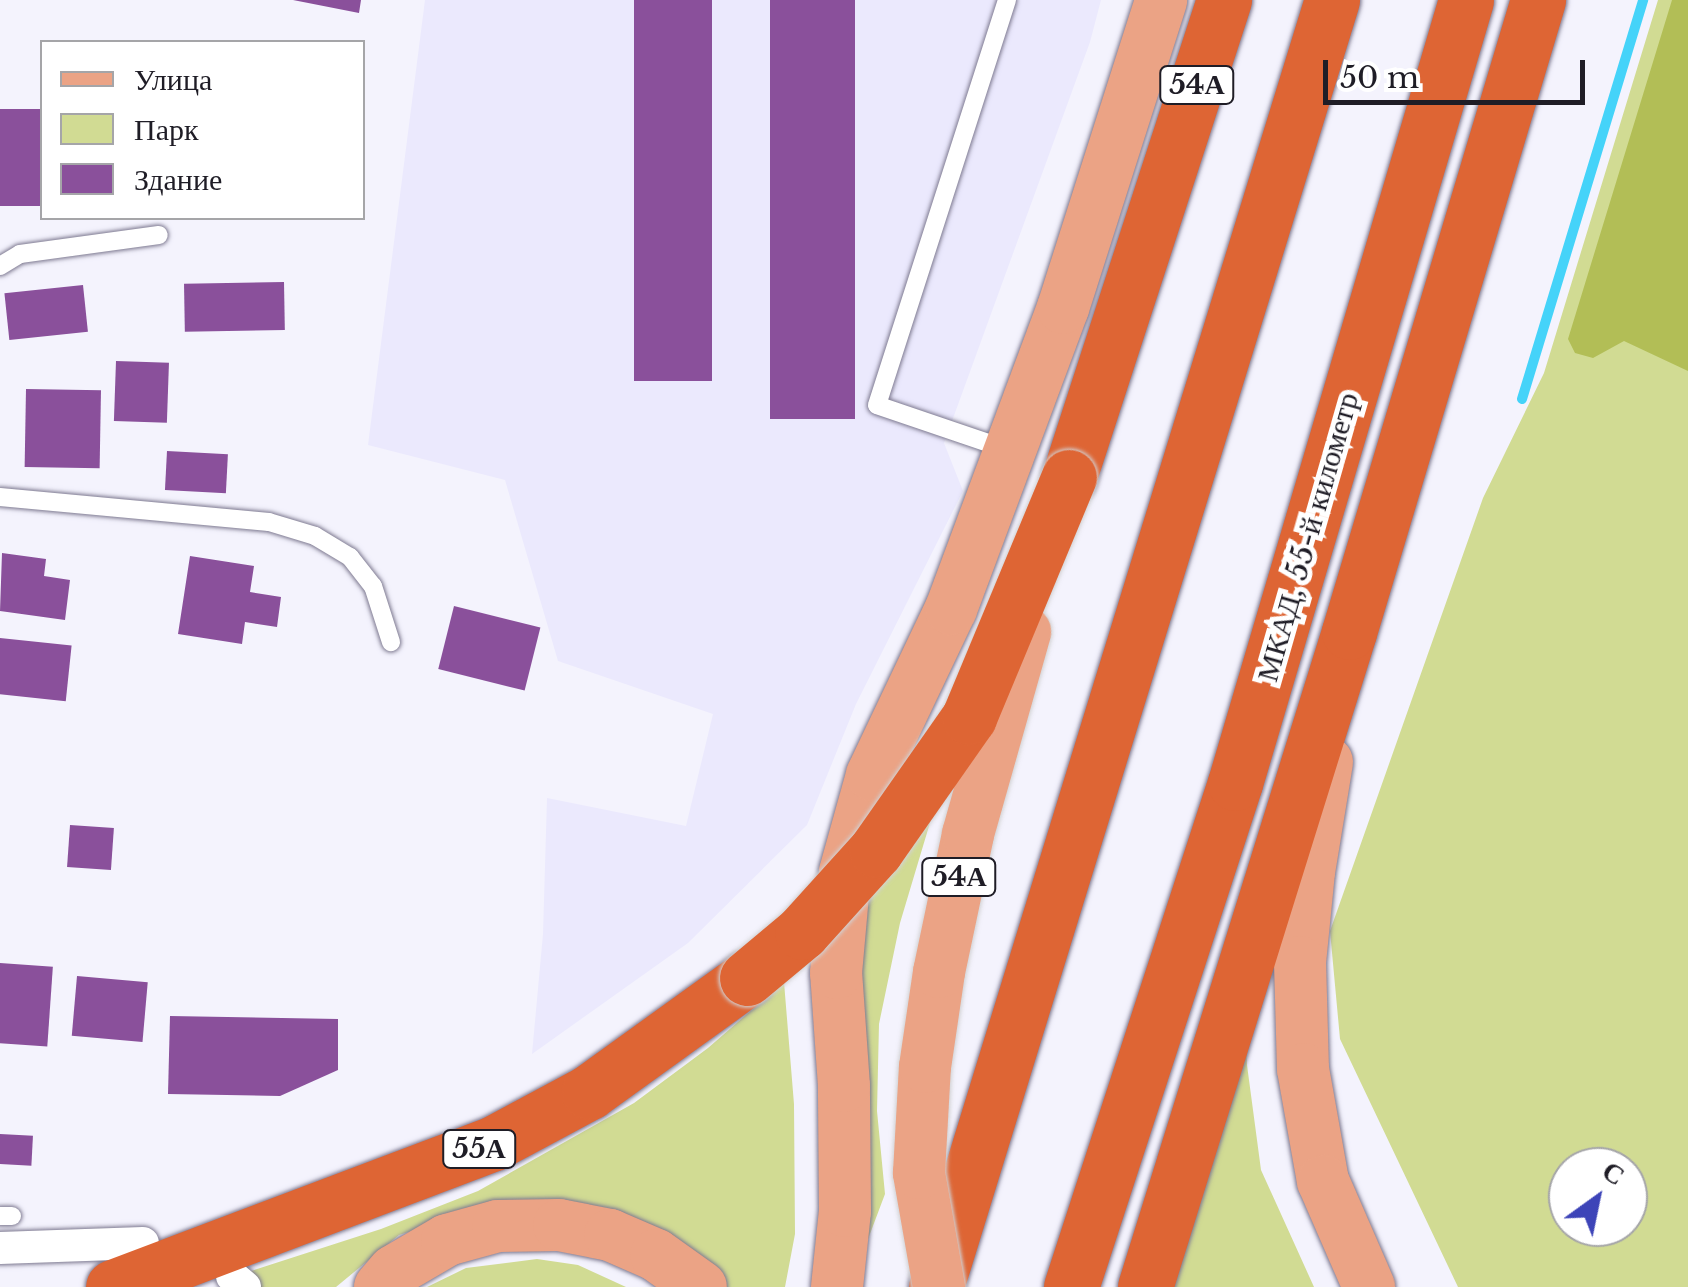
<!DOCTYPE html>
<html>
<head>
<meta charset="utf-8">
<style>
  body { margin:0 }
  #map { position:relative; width:1688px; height:1287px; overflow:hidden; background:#f4f3fd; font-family:"Libre Baskerville",serif }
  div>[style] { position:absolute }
  .built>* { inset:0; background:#ebe9fd }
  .green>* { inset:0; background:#d1db93 }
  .forest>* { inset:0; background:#b2be56 }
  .stream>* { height:10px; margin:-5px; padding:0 5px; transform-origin:5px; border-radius:5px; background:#45d3f9 }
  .building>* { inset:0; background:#8a509b; transform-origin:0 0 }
  .roads { filter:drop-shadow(0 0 2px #7e7a91) drop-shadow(0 0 2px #7e7a91) }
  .lane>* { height:18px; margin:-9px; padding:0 9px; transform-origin:9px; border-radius:9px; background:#fff }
  .street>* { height:32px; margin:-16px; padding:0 16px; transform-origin:16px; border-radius:16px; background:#fff }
  .primary>* { height:52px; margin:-26px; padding:0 26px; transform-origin:26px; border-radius:26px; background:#eba385 }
  .highway>* { height:55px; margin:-27.5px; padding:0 27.5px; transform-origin:27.5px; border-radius:27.5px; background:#de6534 }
  .bridges { filter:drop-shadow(0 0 2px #d2d2d4) drop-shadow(0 0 2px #d2d2d4) }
  .primary-bridge>* { height:52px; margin:-26px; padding:0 26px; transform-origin:26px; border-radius:26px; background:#eba385 }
  .highway-bridge>* { height:55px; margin:-27.5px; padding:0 27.5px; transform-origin:27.5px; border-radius:27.5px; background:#de6534 }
  span { translate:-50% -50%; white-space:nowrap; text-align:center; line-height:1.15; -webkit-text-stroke:10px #fff; paint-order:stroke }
  .shield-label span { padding:2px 8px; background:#fff; border:2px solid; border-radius:8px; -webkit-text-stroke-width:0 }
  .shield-label { font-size:28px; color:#1f1d26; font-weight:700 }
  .street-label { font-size:30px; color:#1f1d26 }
  .legend { position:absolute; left:40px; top:40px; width:325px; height:180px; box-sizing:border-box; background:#fff; border:2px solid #a5a5a8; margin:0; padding:12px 18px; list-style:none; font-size:30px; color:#1f1d26 }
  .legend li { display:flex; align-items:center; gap:20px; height:50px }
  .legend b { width:50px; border:2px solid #a5a5a8 }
  .north { position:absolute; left:1548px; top:1147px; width:100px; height:100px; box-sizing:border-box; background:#fff; border:2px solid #a5a5a8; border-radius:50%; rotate:33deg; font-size:28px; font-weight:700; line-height:40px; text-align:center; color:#1f1d26 }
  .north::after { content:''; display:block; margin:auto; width:35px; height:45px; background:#3d44b8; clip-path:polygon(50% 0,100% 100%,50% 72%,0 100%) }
  .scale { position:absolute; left:1323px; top:60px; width:262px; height:45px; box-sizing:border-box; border:5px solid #1f1d26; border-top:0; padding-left:12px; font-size:30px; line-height:35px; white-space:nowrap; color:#1f1d26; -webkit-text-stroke:8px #fff; paint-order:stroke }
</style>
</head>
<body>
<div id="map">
  <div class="built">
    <div style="clip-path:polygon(425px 0,1101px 0,1090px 42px,944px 443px,963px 491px,856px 704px,807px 825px,688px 943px,532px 1054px,543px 934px,547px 798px,686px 826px,713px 714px,558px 661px,505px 480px,368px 445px)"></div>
  </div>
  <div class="green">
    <div style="clip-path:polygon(evenodd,1658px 0,1688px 0,1688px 1287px,1458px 1287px,1340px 1039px,1330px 931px,1483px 498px,1544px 373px,1658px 0,1568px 1167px,1628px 1167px,1628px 1227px,1568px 1227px,1568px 1167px)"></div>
    <div style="clip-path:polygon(932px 816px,900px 923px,879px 1024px,877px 1111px,885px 1194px,850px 1287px,863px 905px)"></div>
    <div style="clip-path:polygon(784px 982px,794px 1104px,795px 1234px,785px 1287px,721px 1287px,478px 1210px,399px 1235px,336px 1287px,256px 1287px,242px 1274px,381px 1229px,478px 1191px,634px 1103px,708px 1048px)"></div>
    <div style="clip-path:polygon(1244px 994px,1247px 1065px,1261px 1170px,1314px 1287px,1157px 1287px)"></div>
    <div style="clip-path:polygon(537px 1259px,578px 1265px,626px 1287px,427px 1287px,466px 1268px)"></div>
  </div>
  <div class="forest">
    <div style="clip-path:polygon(1672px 0,1688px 0,1688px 371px,1624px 341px,1593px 358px,1575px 353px,1568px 339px)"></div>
  </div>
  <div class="stream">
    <div style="left:1522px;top:399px;width:417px;rotate:-73.1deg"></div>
  </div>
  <div class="building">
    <div style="clip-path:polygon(293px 0,361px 0,359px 13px)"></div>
    <div style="left:634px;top:0;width:78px;height:381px"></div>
    <div style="left:770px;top:0;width:85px;height:419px"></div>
    <div style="left:42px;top:109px;width:97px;height:42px;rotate:90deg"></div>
    <div style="left:284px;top:282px;width:48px;height:100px;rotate:89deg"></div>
    <div style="left:83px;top:285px;width:47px;height:79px;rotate:84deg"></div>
    <div style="left:116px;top:361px;width:53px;height:60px;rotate:2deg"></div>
    <div style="left:26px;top:389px;width:75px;height:78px;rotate:1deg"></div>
    <div style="left:167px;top:451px;width:61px;height:39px;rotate:3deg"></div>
    <div style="clip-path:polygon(2px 553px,46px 559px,44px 576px,70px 580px,65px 620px,0 611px)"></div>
    <div style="clip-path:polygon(190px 556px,254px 566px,250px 592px,281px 597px,277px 627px,245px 622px,242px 644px,178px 634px)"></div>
    <div style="left:454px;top:606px;width:89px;height:65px;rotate:14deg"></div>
    <div style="left:0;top:638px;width:72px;height:56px;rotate:6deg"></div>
    <div style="left:70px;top:825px;width:44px;height:42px;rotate:4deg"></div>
    <div style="left:0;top:963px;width:53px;height:80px;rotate:4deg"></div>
    <div style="left:77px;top:976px;width:71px;height:60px;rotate:5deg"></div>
    <div style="clip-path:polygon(170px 1016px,338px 1019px,338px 1070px,280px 1096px,168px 1094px)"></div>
    <div style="left:0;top:1134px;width:33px;height:30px;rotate:3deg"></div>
  </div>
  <div class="roads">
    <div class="lane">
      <div style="left:0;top:266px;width:23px;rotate:-31deg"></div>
      <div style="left:20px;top:254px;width:140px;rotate:-7.8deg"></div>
      <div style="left:1006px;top:449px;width:136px;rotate:-161.2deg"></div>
      <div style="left:877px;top:405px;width:425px;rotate:-72.2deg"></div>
      <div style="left:0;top:497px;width:270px;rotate:5.3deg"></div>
      <div style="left:269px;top:522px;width:48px;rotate:16.9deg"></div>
      <div style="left:315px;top:536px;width:41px;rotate:31deg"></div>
      <div style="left:350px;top:557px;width:37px;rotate:52deg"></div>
      <div style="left:373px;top:586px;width:59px;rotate:72.2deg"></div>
      <div style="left:0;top:1216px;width:12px"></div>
    </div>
    <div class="street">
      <div style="left:0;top:1248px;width:143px;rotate:-2deg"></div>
      <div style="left:232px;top:1276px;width:17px;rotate:40deg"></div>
    </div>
    <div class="primary">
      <div style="left:1327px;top:762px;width:111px;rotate:99.3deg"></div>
      <div style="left:1309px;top:872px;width:90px;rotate:95.7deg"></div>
      <div style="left:1300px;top:962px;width:107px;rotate:88.4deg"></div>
      <div style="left:1303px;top:1069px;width:114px;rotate:79.9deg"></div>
      <div style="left:1323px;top:1181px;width:116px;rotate:66.5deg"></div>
      <div style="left:380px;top:1287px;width:21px;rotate:-49deg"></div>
      <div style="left:394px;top:1271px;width:61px;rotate:-30.3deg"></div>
      <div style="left:447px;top:1240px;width:53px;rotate:-15.4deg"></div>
      <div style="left:498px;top:1226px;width:61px;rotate:-0.9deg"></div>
      <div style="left:559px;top:1225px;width:52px;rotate:11.1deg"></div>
      <div style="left:610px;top:1235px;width:50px;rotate:23.5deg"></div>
      <div style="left:656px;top:1255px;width:55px;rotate:35.4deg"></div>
      <div style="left:837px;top:1287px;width:76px;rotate:-84deg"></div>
      <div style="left:845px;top:1211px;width:125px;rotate:-90.5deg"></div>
      <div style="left:844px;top:1086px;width:113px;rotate:-94deg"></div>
      <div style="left:836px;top:973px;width:101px;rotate:-84.9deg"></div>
      <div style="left:845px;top:872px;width:101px;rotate:-74.4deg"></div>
      <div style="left:872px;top:775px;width:184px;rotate:-64.6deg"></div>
      <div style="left:951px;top:609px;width:321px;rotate:-69.6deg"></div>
      <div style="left:1063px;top:308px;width:323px;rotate:-72.3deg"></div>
    </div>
    <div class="highway">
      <div style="left:1069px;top:477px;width:502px;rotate:-72deg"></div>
      <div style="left:113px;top:1287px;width:407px;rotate:-20.7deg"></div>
      <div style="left:494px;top:1143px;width:108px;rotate:-28.2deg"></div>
      <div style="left:589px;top:1092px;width:195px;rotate:-35.8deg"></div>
      <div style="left:936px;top:1287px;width:1347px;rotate:-72.9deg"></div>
      <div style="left:1071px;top:1287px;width:530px;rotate:-71.98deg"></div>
      <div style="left:1235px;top:783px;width:816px;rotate:-73.56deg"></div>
      <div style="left:1145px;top:1287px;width:686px;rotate:-72.7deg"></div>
      <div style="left:1349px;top:632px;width:660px;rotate:-73.35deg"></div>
    </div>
  </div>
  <div class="bridges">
    <div class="primary-bridge">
      <div style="left:939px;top:1287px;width:116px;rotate:-100deg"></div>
      <div style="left:919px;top:1173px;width:106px;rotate:-86.8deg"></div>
      <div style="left:925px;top:1067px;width:96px;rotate:-81.6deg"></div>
      <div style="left:939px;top:972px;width:141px;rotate:-78.1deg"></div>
      <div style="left:968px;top:834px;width:210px;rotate:-74.2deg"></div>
    </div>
    <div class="highway-bridge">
      <div style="left:747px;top:978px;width:72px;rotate:-39.9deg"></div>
      <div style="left:802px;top:932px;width:110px;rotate:-47.9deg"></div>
      <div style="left:876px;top:850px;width:162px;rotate:-55deg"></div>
      <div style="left:969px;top:717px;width:260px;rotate:-67.4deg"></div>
    </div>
  </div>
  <div class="shield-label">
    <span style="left:1197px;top:85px">54А</span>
    <span style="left:959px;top:877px">54А</span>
    <span style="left:479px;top:1149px">55А</span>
  </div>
  <div class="street-label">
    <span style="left:1308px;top:537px;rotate:-74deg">МКАД, 55-й километр</span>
  </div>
  <ul class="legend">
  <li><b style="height:12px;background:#eba385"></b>Улица</li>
  <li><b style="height:28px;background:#d1db93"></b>Парк</li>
  <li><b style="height:28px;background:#8a509b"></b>Здание</li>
  </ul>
  <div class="north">С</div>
  <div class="scale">50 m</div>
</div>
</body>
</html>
